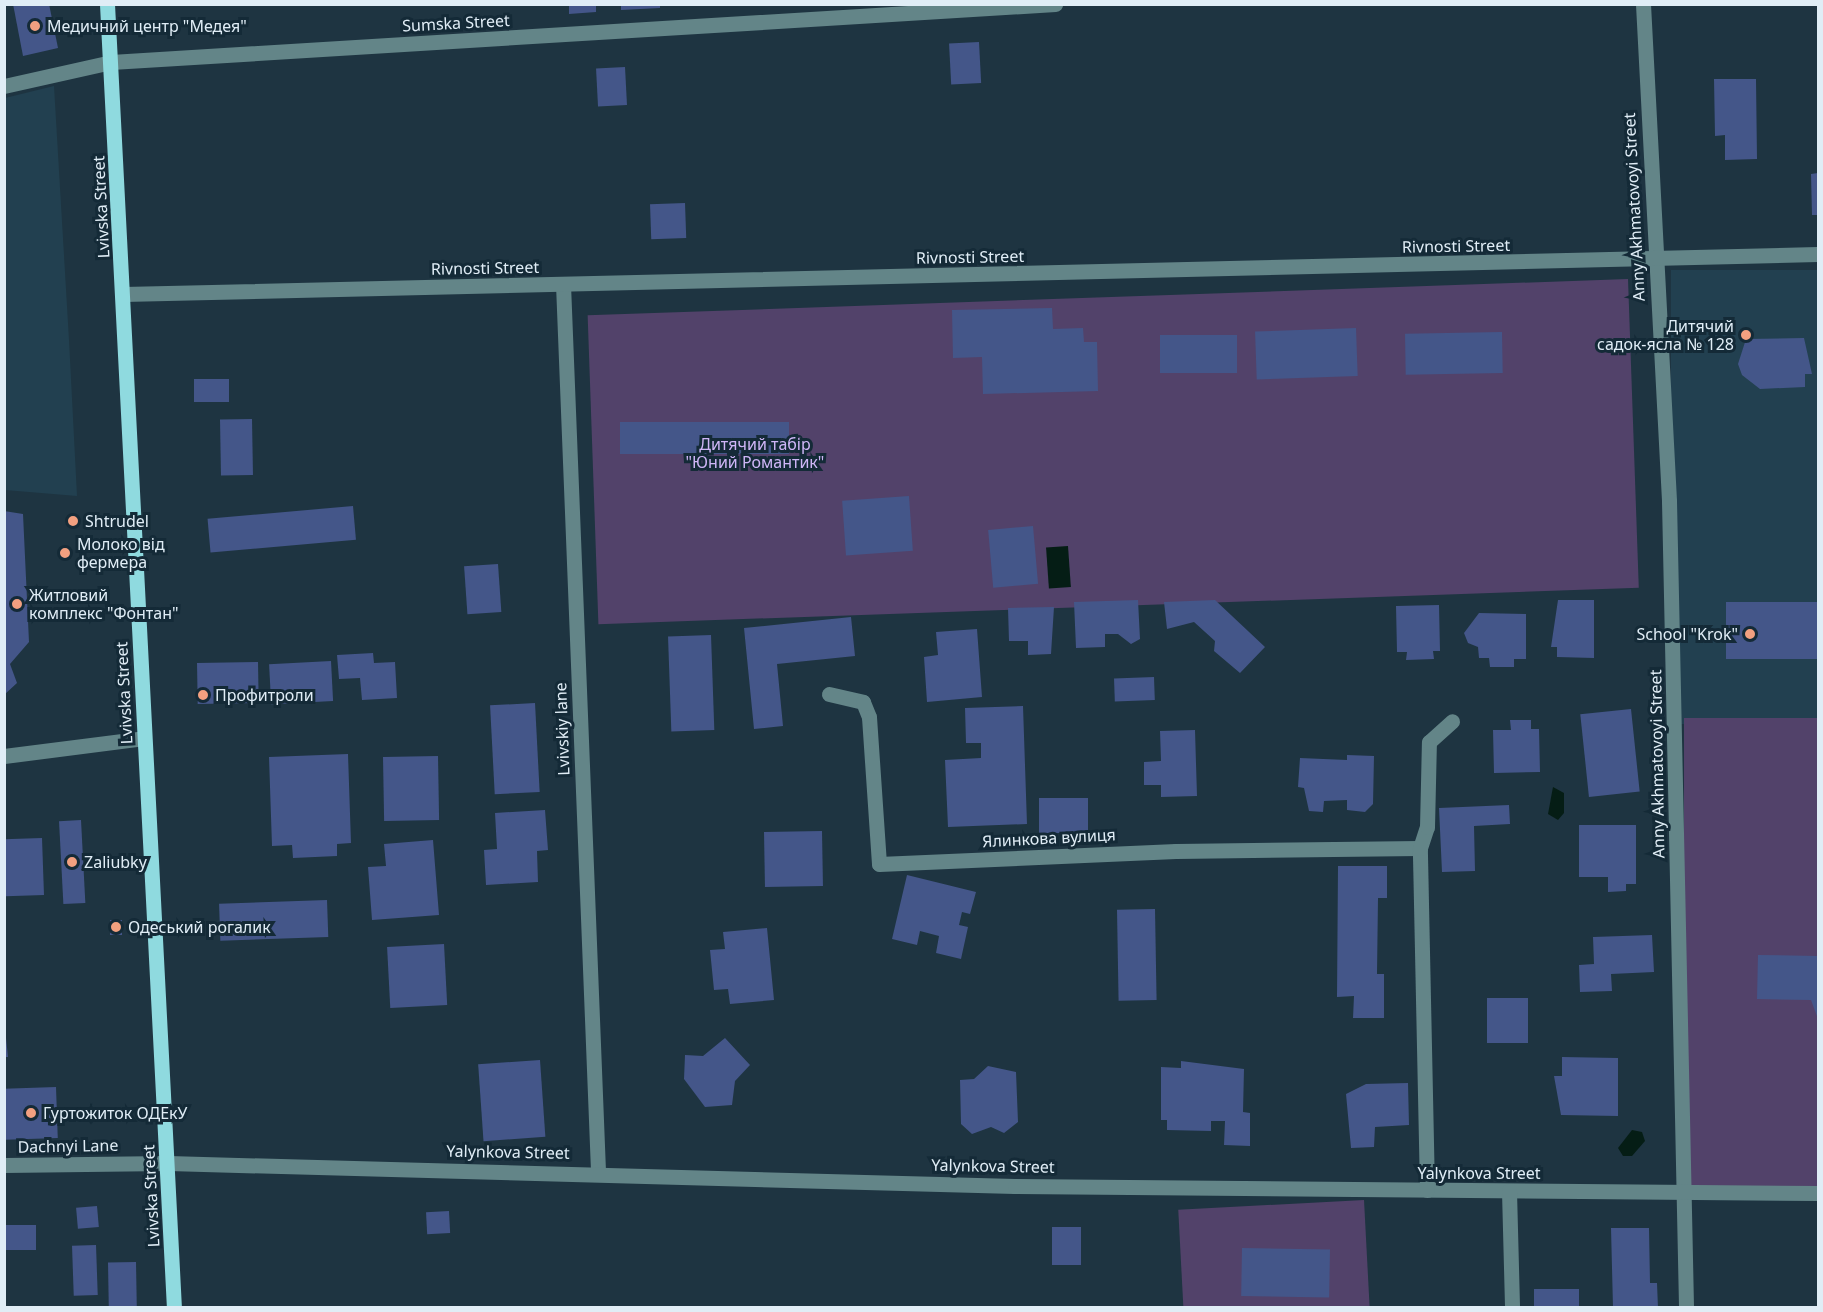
<!DOCTYPE html>
<html>
<head>
<meta charset="utf-8">
<style>
  body { margin:0 }
  #map { position:relative; width:1823px; height:1312px; overflow:hidden; background:#1e3441; font-family:"Noto Sans",sans-serif }
  div>[style] { position:absolute }
  .built>* { inset:0; background:#224050; transform-origin:0 0 }
  .green>* { inset:0; background:#52426a; transform-origin:0 0 }
  .water>* { inset:0; background:#051d15; transform-origin:0 0 }
  .building>* { inset:0; background:#445689; transform-origin:0 0 }
  .minor>* { height:15px; margin:-7.5px; padding:0 7.5px; transform-origin:7.5px; border-radius:7.5px; background:#638588 }
  .major>* { height:15px; margin:-7.5px; padding:0 7.5px; transform-origin:7.5px; border-radius:7.5px; background:#8fdadf }
  .dots>* { width:16px; height:16px; translate:-50% -50%; box-sizing:border-box; border:3px solid #142a37; border-radius:50% }
  span { translate:-50% -50%; white-space:nowrap; text-align:center; line-height:1.15; -webkit-text-stroke:6px #142a37; paint-order:stroke }
  .street-label { font-size:16px; color:#e0edf6 }
  .poi-label { font-size:16px; color:#e0edf6 }
  .left { translate:0 -50%; text-align:left }
  .right { translate:-100% -50%; text-align:right }
  .park-label { font-size:16px; color:#cfb6f7 }
  .frame { position:absolute; inset:0; border:6px solid #e0edf6; pointer-events:none }
</style>
</head>
<body>
<div id="map">
  <div class="built">
    <div style="clip-path:polygon(54px 86px,69px 340px,77px 496px,5px 490px,5px 98px)"></div>
    <div style="left:1671px;top:270px;width:147px;height:454px"></div>
  </div>
  <div class="green">
    <div style="left:1628px;top:279px;width:309px;height:1041px;rotate:88deg"></div>
    <div style="left:1818px;top:718px;width:469px;height:134px;rotate:90deg"></div>
    <div style="left:1364px;top:1200px;width:107px;height:186px;rotate:87deg"></div>
  </div>
  <div class="water">
    <div style="left:1068px;top:546px;width:41px;height:22px;rotate:86deg"></div>
    <div style="clip-path:polygon(1553px 787px,1564px 793px,1564px 813px,1558px 820px,1548px 814px)"></div>
    <div style="clip-path:polygon(1632px 1130px,1642px 1132px,1645px 1141px,1632px 1156px,1623px 1156px,1618px 1148px)"></div>
  </div>
  <div class="building">
    <div style="clip-path:polygon(13px 4px,49px 4px,58px 48px,23px 56px)"></div>
    <div style="clip-path:polygon(569px 4px,596px 4px,596px 12px,569px 14px)"></div>
    <div style="clip-path:polygon(621px 4px,660px 4px,660px 8px,621px 10px)"></div>
    <div style="left:979px;top:42px;width:41px;height:30px;rotate:87deg"></div>
    <div style="left:625px;top:67px;width:38px;height:29px;rotate:87deg"></div>
    <div style="clip-path:polygon(1714px 79px,1756px 79px,1757px 159px,1725px 160px,1725px 135px,1715px 136px)"></div>
    <div style="clip-path:polygon(1818px 173px,1818px 215px,1812px 215px,1811px 174px)"></div>
    <div style="left:685px;top:203px;width:35px;height:35px;rotate:88deg"></div>
    <div style="clip-path:polygon(1052px 308px,1053px 329px,1083px 328px,1084px 342px,1097px 342px,1098px 391px,983px 394px,982px 357px,953px 358px,952px 310px)"></div>
    <div style="left:1356px;top:328px;width:48px;height:101px;rotate:88deg"></div>
    <div style="left:1502px;top:332px;width:41px;height:97px;rotate:89deg"></div>
    <div style="left:1237px;top:335px;width:38px;height:77px;rotate:90deg"></div>
    <div style="clip-path:polygon(1804px 338px,1812px 374px,1805px 374px,1805px 387px,1760px 389px,1742px 375px,1738px 364px,1746px 339px)"></div>
    <div style="left:194px;top:379px;width:35px;height:23px"></div>
    <div style="left:252px;top:419px;width:56px;height:32px;rotate:89deg"></div>
    <div style="left:789px;top:422px;width:32px;height:169px;rotate:90deg"></div>
    <div style="left:909px;top:496px;width:55px;height:67px;rotate:86deg"></div>
    <div style="left:353px;top:506px;width:34px;height:146px;rotate:85deg"></div>
    <div style="clip-path:polygon(4px 511px,23px 514px,29px 642px,10px 664px,17px 683px,4px 695px)"></div>
    <div style="left:1033px;top:526px;width:58px;height:45px;rotate:85deg"></div>
    <div style="left:498px;top:564px;width:48px;height:34px;rotate:86deg"></div>
    <div style="clip-path:polygon(1138px 600px,1140px 639px,1131px 644px,1118px 634px,1105px 634px,1105px 647px,1076px 648px,1074px 602px)"></div>
    <div style="clip-path:polygon(1215px 600px,1265px 647px,1240px 673px,1214px 651px,1215px 641px,1194px 622px,1167px 629px,1164px 602px)"></div>
    <div style="clip-path:polygon(1558px 600px,1594px 600px,1594px 658px,1557px 657px,1557px 647px,1551px 647px)"></div>
    <div style="left:1818px;top:602px;width:57px;height:92px;rotate:90deg"></div>
    <div style="clip-path:polygon(1439px 605px,1440px 651px,1433px 651px,1434px 659px,1406px 660px,1407px 652px,1397px 652px,1396px 606px)"></div>
    <div style="clip-path:polygon(1054px 607px,1051px 654px,1028px 655px,1028px 641px,1009px 641px,1008px 608px)"></div>
    <div style="clip-path:polygon(1479px 613px,1526px 614px,1526px 659px,1514px 659px,1514px 667px,1490px 667px,1489px 658px,1479px 658px,1478px 647px,1468px 643px,1464px 633px)"></div>
    <div style="clip-path:polygon(851px 617px,855px 656px,777px 664px,783px 726px,754px 729px,744px 628px)"></div>
    <div style="clip-path:polygon(977px 629px,982px 697px,927px 702px,924px 657px,938px 655px,936px 632px)"></div>
    <div style="left:711px;top:635px;width:95px;height:43px;rotate:88deg"></div>
    <div style="clip-path:polygon(373px 653px,374px 663px,395px 662px,397px 698px,362px 700px,360px 678px,339px 679px,337px 655px)"></div>
    <div style="left:331px;top:661px;width:40px;height:62px;rotate:87deg"></div>
    <div style="left:258px;top:662px;width:41px;height:61px;rotate:89deg"></div>
    <div style="left:1154px;top:677px;width:23px;height:40px;rotate:88deg"></div>
    <div style="left:535px;top:703px;width:89px;height:45px;rotate:87deg"></div>
    <div style="clip-path:polygon(1023px 706px,1027px 824px,948px 827px,945px 760px,981px 758px,981px 743px,966px 743px,965px 708px)"></div>
    <div style="left:1631px;top:709px;width:83px;height:51px;rotate:84deg"></div>
    <div style="clip-path:polygon(1510px 720px,1531px 720px,1531px 729px,1539px 729px,1540px 772px,1494px 773px,1493px 730px,1511px 730px)"></div>
    <div style="clip-path:polygon(1195px 730px,1197px 796px,1161px 797px,1161px 785px,1144px 785px,1144px 762px,1161px 761px,1160px 731px)"></div>
    <div style="clip-path:polygon(348px 754px,351px 843px,337px 844px,337px 856px,293px 858px,292px 845px,272px 846px,269px 757px)"></div>
    <div style="clip-path:polygon(1347px 755px,1374px 756px,1373px 804px,1365px 812px,1347px 810px,1347px 800px,1324px 801px,1323px 812px,1309px 811px,1304px 788px,1298px 787px,1300px 758px,1347px 760px)"></div>
    <div style="left:438px;top:756px;width:64px;height:55px;rotate:89deg"></div>
    <div style="left:1088px;top:798px;width:35px;height:49px;rotate:90deg"></div>
    <div style="clip-path:polygon(1509px 805px,1510px 824px,1474px 826px,1475px 871px,1442px 872px,1439px 808px)"></div>
    <div style="clip-path:polygon(545px 810px,548px 850px,537px 851px,538px 882px,486px 885px,484px 850px,497px 849px,495px 813px)"></div>
    <div style="left:81px;top:820px;width:83px;height:22px;rotate:87deg"></div>
    <div style="clip-path:polygon(1579px 825px,1636px 825px,1636px 884px,1626px 884px,1626px 891px,1608px 892px,1608px 877px,1579px 877px)"></div>
    <div style="left:822px;top:831px;width:55px;height:58px;rotate:89deg"></div>
    <div style="left:42px;top:838px;width:57px;height:38px;rotate:88deg"></div>
    <div style="clip-path:polygon(433px 840px,439px 915px,372px 920px,368px 867px,386px 866px,384px 844px)"></div>
    <div style="clip-path:polygon(1338px 866px,1387px 866px,1387px 898px,1378px 898px,1377px 974px,1384px 974px,1384px 1018px,1353px 1018px,1354px 996px,1337px 997px)"></div>
    <div style="clip-path:polygon(907px 875px,976px 892px,970px 914px,962px 912px,959px 925px,968px 927px,961px 959px,936px 953px,939px 936px,920px 931px,917px 945px,892px 939px)"></div>
    <div style="left:327px;top:900px;width:37px;height:108px;rotate:88deg"></div>
    <div style="left:1155px;top:909px;width:91px;height:38px;rotate:89deg"></div>
    <div style="left:110px;top:920px;width:12px;height:15px"></div>
    <div style="clip-path:polygon(767px 928px,774px 1000px,730px 1004px,728px 989px,714px 990px,710px 950px,725px 949px,723px 932px)"></div>
    <div style="clip-path:polygon(1652px 935px,1654px 972px,1611px 974px,1612px 991px,1580px 992px,1579px 965px,1594px 964px,1593px 937px)"></div>
    <div style="left:444px;top:944px;width:61px;height:57px;rotate:87deg"></div>
    <div style="clip-path:polygon(1758px 955px,1818px 956px,1818px 1019px,1811px 1000px,1757px 999px)"></div>
    <div style="left:1487px;top:998px;width:41px;height:45px"></div>
    <div style="clip-path:polygon(4px 1019px,8px 1057px,4px 1057px)"></div>
    <div style="clip-path:polygon(725px 1038px,750px 1065px,735px 1081px,732px 1105px,705px 1107px,684px 1079px,685px 1055px,703px 1056px)"></div>
    <div style="clip-path:polygon(1562px 1057px,1618px 1058px,1618px 1116px,1561px 1115px,1554px 1076px,1562px 1076px)"></div>
    <div style="left:540px;top:1060px;width:77px;height:62px;rotate:86deg"></div>
    <div style="clip-path:polygon(1181px 1061px,1244px 1069px,1243px 1112px,1250px 1113px,1250px 1146px,1224px 1145px,1225px 1121px,1211px 1121px,1211px 1131px,1167px 1130px,1167px 1120px,1161px 1120px,1161px 1067px,1181px 1068px)"></div>
    <div style="clip-path:polygon(988px 1066px,1016px 1072px,1018px 1122px,1004px 1133px,991px 1127px,972px 1134px,961px 1124px,960px 1080px,974px 1079px)"></div>
    <div style="clip-path:polygon(1408px 1083px,1409px 1125px,1375px 1127px,1374px 1147px,1351px 1148px,1346px 1094px,1366px 1084px)"></div>
    <div style="left:56px;top:1087px;width:51px;height:52px;rotate:88deg"></div>
    <div style="left:97px;top:1206px;width:21px;height:21px;rotate:85deg"></div>
    <div style="left:449px;top:1211px;width:22px;height:23px;rotate:87deg"></div>
    <div style="left:36px;top:1225px;width:25px;height:32px;rotate:90deg"></div>
    <div style="left:1052px;top:1227px;width:29px;height:38px"></div>
    <div style="clip-path:polygon(1611px 1228px,1649px 1228px,1650px 1283px,1657px 1283px,1658px 1308px,1613px 1308px)"></div>
    <div style="left:96px;top:1245px;width:50px;height:24px;rotate:88deg"></div>
    <div style="left:1242px;top:1248px;width:88px;height:48px;rotate:1deg"></div>
    <div style="left:136px;top:1262px;width:46px;height:28px;rotate:89deg"></div>
    <div style="left:1579px;top:1289px;width:19px;height:45px;rotate:90deg"></div>
  </div>
  <div class="minor">
    <div style="left:1643px;top:4px;width:498px;rotate:87deg"></div>
    <div style="left:1669px;top:501px;width:807px;rotate:88.79deg"></div>
    <div style="left:4px;top:86px;width:110px;rotate:-12.6deg"></div>
    <div style="left:111px;top:62px;width:946px;rotate:-3.52deg"></div>
    <div style="left:563px;top:284px;width:889px;rotate:87.74deg"></div>
    <div style="left:123px;top:294px;width:1695px;rotate:-1.35deg"></div>
    <div style="left:829px;top:694px;width:35px;rotate:13deg"></div>
    <div style="left:863px;top:702px;width:16px;rotate:68deg"></div>
    <div style="left:869px;top:717px;width:147px;rotate:86.1deg"></div>
    <div style="left:879px;top:864px;width:297px;rotate:-2.5deg"></div>
    <div style="left:1176px;top:851px;width:244px;rotate:-0.7deg"></div>
    <div style="left:4px;top:756px;width:141px;rotate:-7.3deg"></div>
    <div style="left:4px;top:1165px;width:164px;rotate:-0.7deg"></div>
    <div style="left:168px;top:1163px;width:847px;rotate:1.56deg"></div>
    <div style="left:1015px;top:1186px;width:803px;rotate:0.5deg"></div>
    <div style="left:1427px;top:1190px;width:342px;rotate:-91.2deg"></div>
    <div style="left:1420px;top:848px;width:22px;rotate:-72deg"></div>
    <div style="left:1427px;top:827px;width:85px;rotate:-88.7deg"></div>
    <div style="left:1429px;top:742px;width:31px;rotate:-42deg"></div>
    <div style="left:1509px;top:1191px;width:117px;rotate:88.5deg"></div>
  </div>
  <div class="major">
    <div style="left:107px;top:4px;width:1306px;rotate:87.06deg"></div>
  </div>
  <div class="dots">
    <div style="left:35px;top:26px;background:#f2a080"></div>
    <div style="left:1746px;top:335px;background:#f2a080"></div>
    <div style="left:73px;top:521px;background:#f2a080"></div>
    <div style="left:65px;top:553px;background:#f2a080"></div>
    <div style="left:17px;top:604px;background:#f2a080"></div>
    <div style="left:1750px;top:634px;background:#f2a080"></div>
    <div style="left:203px;top:695px;background:#f2a080"></div>
    <div style="left:72px;top:862px;background:#f2a080"></div>
    <div style="left:116px;top:927px;background:#f2a080"></div>
    <div style="left:31px;top:1113px;background:#f2a080"></div>
  </div>
  <div class="street-label">
    <span style="left:456px;top:23px;rotate:-3deg">Sumska Street</span>
    <span style="left:101px;top:207px;rotate:-93deg">Lvivska Street</span>
    <span style="left:1634px;top:207px;rotate:-93deg">Anny Akhmatovoyi Street</span>
    <span style="left:1456px;top:246px;rotate:-1deg">Rivnosti Street</span>
    <span style="left:970px;top:257px;rotate:-1deg">Rivnosti Street</span>
    <span style="left:485px;top:268px;rotate:-1deg">Rivnosti Street</span>
    <span style="left:124px;top:693px;rotate:-93deg">Lvivska Street</span>
    <span style="left:562px;top:729px;rotate:-92deg">Lvivskiy lane</span>
    <span style="left:1657px;top:764px;rotate:-91deg">Anny Akhmatovoyi Street</span>
    <span style="left:1049px;top:838px;rotate:-3deg">Ялинкова вулиця</span>
    <span style="left:68px;top:1146px;rotate:-1deg">Dachnyi Lane</span>
    <span style="left:508px;top:1152px;rotate:1deg">Yalynkova Street</span>
    <span style="left:993px;top:1166px;rotate:1deg">Yalynkova Street</span>
    <span style="left:1479px;top:1173px">Yalynkova Street</span>
    <span style="left:151px;top:1196px;rotate:-93deg">Lvivska Street</span>
  </div>
  <div class="poi-label">
    <span class="left" style="left:47px;top:26px">Медичний центр "Медея"</span>
    <span class="right" style="left:1734px;top:335px">Дитячий<br>садок-ясла № 128</span>
    <span class="left" style="left:85px;top:521px">Shtrudel</span>
    <span class="left" style="left:77px;top:553px">Молоко від<br>фермера</span>
    <span class="left" style="left:29px;top:604px">Житловий<br>комплекс "Фонтан"</span>
    <span class="right" style="left:1738px;top:634px">School "Krok"</span>
    <span class="left" style="left:215px;top:695px">Профитроли</span>
    <span class="left" style="left:84px;top:862px">Zaliubky</span>
    <span class="left" style="left:128px;top:927px">Одеський рогалик</span>
    <span class="left" style="left:43px;top:1113px">Гуртожиток ОДЕкУ</span>
  </div>
  <div class="park-label">
    <span style="left:755px;top:453px">Дитячий табір<br>"Юний Романтик"</span>
  </div>
  <div class="frame"></div>
</div>
</body>
</html>
